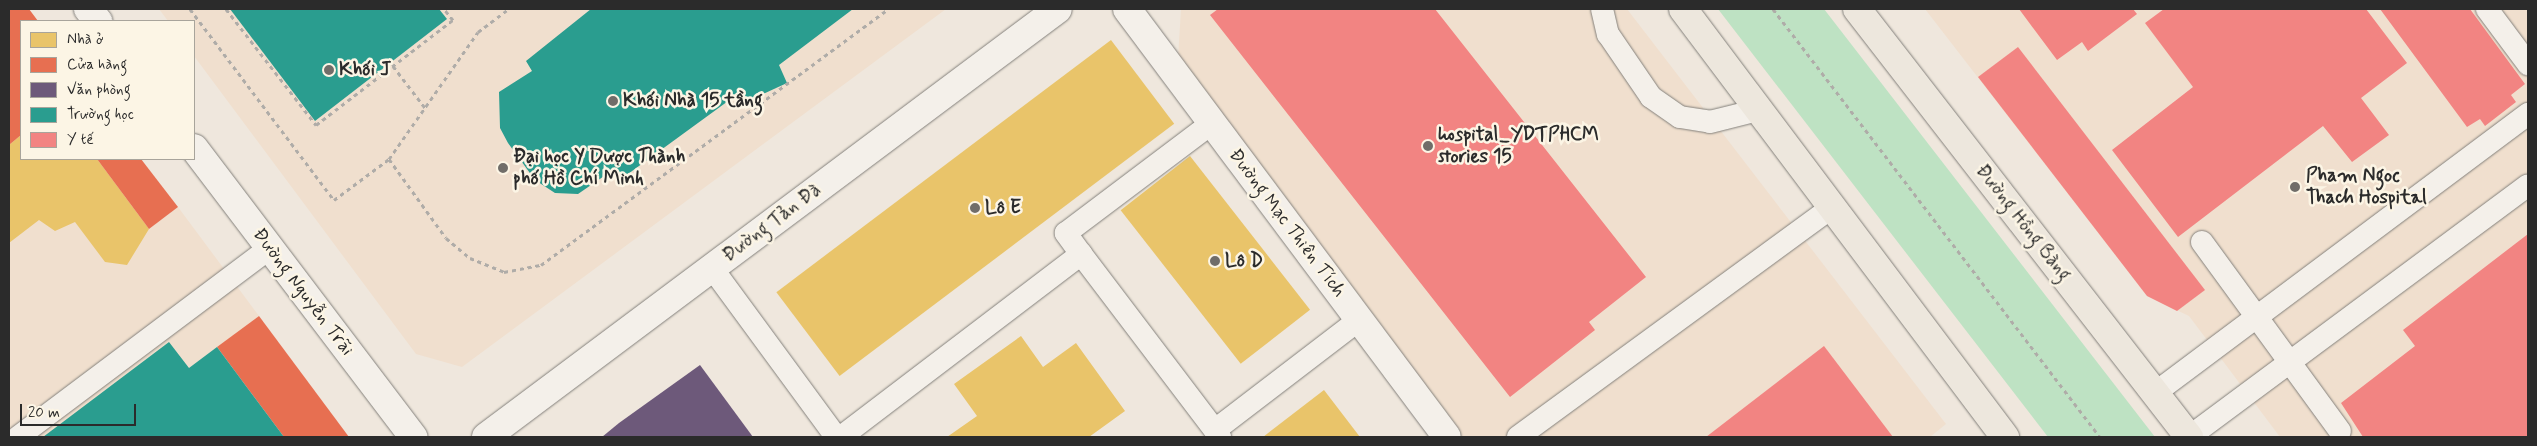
<!DOCTYPE html>
<html>
<head>
<meta charset="utf-8">
<style>
  body { margin:0 }
  #map { position:relative; width:2537px; height:446px; overflow:hidden; background:#efe7dd; font-family:Mynerve,sans-serif }
  div>[style] { position:absolute }
  .built>* { inset:0; background:#f0dfce }
  .green>* { inset:0; background:#bee2c3 }
  .homes>* { inset:0; background:#e9c46a; transform-origin:0 0 }
  .shops>* { inset:0; background:#e76f51 }
  .offices>* { inset:0; background:#6d597a }
  .schools>* { inset:0; background:#2a9d8f }
  .health>* { inset:0; background:#f28482 }
  .path>* { height:3px; margin-top:-1.5px; transform-origin:0; background:repeating-linear-gradient(90deg,#afaca8 0 4px,transparent 0 8px) }
  .roads { filter:drop-shadow(0 0 1px #83807b) drop-shadow(0 0 1px #83807b) }
  .lane>* { height:22px; margin:-11px; padding:0 11px; transform-origin:11px; border-radius:11px; background:#f4f0ea }
  .street>* { height:28px; margin:-14px; padding:0 14px; transform-origin:14px; border-radius:14px; background:#f4f0ea }
  .secondary>* { height:28px; margin:-14px; padding:0 14px; transform-origin:14px; border-radius:14px; background:#f4f0ea }
  .primary>* { height:28px; margin:-14px; padding:0 14px; transform-origin:14px; border-radius:14px; background:#ede7dd }
  .dots>* { width:14px; height:14px; translate:-50% -50%; box-sizing:border-box; border:2px solid #fcf5e5; border-radius:50% }
  span { translate:-50% -50%; white-space:nowrap; text-align:center; line-height:1.15; -webkit-text-stroke:5px #fcf5e5; paint-order:stroke }
  .poi-label { font-size:19px; color:#2b2b2b; font-weight:700 }
  .left { translate:0 -50%; text-align:left }
  .street-label { font-size:19px; color:#2b2b2b }
  .frame { position:absolute; inset:0; border:10px solid #2b2b2b; pointer-events:none }
  .legend { position:absolute; left:20px; top:20px; width:175px; height:140px; box-sizing:border-box; background:#fcf5e5; border:1px solid #a8a49b; margin:0; padding:6px 9px; list-style:none; font-size:15px; color:#2b2b2b }
  .legend li { display:flex; align-items:center; gap:10px; height:25px }
  .legend b { width:25px; border:1px solid #a8a49b }
  .scale { position:absolute; left:20px; top:404px; width:116px; height:22px; box-sizing:border-box; border:2px solid #2b2b2b; border-top:0; padding-left:6px; font-size:15px; line-height:18px; white-space:nowrap; color:#2b2b2b; -webkit-text-stroke:4px #fcf5e5; paint-order:stroke }
</style>
</head>
<body>
<div id="map">
  <div class="built">
    <div style="clip-path:polygon(159px 9px,946px 9px,462px 367px,416px 354px,194px 56px,194px 21px,168px 21px)"></div>
    <div style="clip-path:polygon(1181px 9px,1627px 9px,1946px 424px,1930px 437px,1460px 437px,1178px 59px)"></div>
    <div style="clip-path:polygon(1925px 9px,2528px 9px,2528px 437px,2280px 437px,2189px 316px,2147px 296px)"></div>
    <div style="clip-path:polygon(21px 135px,21px 159px,97px 159px,149px 229px,178px 207px,259px 316px,217px 348px,284px 437px,9px 437px,9px 145px)"></div>
  </div>
  <div class="green">
    <div style="clip-path:polygon(1718px 9px,1824px 9px,2155px 437px,2048px 437px)"></div>
  </div>
  <div class="homes">
    <div style="left:1111px;top:40px;width:105px;height:419px;rotate:53deg"></div>
    <div style="clip-path:polygon(21px 135px,21px 159px,97px 159px,149px 229px,127px 265px,105px 262px,75px 222px,55px 231px,39px 220px,9px 243px,9px 145px)"></div>
    <div style="left:1190px;top:156px;width:195px;height:88px;rotate:52deg"></div>
    <div style="clip-path:polygon(1021px 336px,1043px 367px,1076px 343px,1125px 411px,1089px 437px,947px 437px,977px 416px,954px 384px)"></div>
    <div style="clip-path:polygon(1324px 390px,1360px 437px,1263px 437px)"></div>
  </div>
  <div class="shops">
    <div style="clip-path:polygon(9px 9px,29px 9px,38px 21px,21px 21px,21px 135px,9px 145px)"></div>
    <div style="clip-path:polygon(97px 159px,141px 159px,178px 207px,149px 229px)"></div>
    <div style="clip-path:polygon(259px 316px,349px 437px,284px 437px,217px 347px)"></div>
  </div>
  <div class="offices">
    <div style="clip-path:polygon(700px 365px,753px 437px,602px 437px,619px 423px)"></div>
  </div>
  <div class="schools">
    <div style="clip-path:polygon(230px 9px,439px 9px,447px 19px,315px 121px)"></div>
    <div style="clip-path:polygon(591px 9px,853px 9px,779px 65px,787px 83px,737px 106px,735px 96px,617px 182px,610px 172px,578px 194px,555px 193px,535px 180px,508px 143px,500px 128px,499px 92px,532px 71px,526px 61px)"></div>
    <div style="clip-path:polygon(169px 342px,189px 368px,217px 347px,284px 437px,43px 437px)"></div>
  </div>
  <div class="health">
    <div style="clip-path:polygon(1218px 9px,1435px 9px,1646px 277px,1589px 322px,1595px 330px,1510px 397px,1210px 15px)"></div>
    <div style="clip-path:polygon(2019px 9px,2133px 9px,2137px 14px,2088px 51px,2082px 42px,2057px 60px)"></div>
    <div style="clip-path:polygon(2164px 9px,2366px 9px,2407px 63px,2361px 98px,2389px 135px,2352px 162px,2323px 126px,2178px 237px,2112px 150px,2193px 87px,2145px 23px)"></div>
    <div style="clip-path:polygon(2380px 9px,2470px 9px,2525px 84px,2511px 95px,2516px 102px,2485px 126px,2480px 119px,2467px 127px)"></div>
    <div style="clip-path:polygon(2018px 47px,2205px 290px,2177px 311px,2147px 296px,1978px 77px)"></div>
    <div style="clip-path:polygon(2528px 234px,2528px 437px,2363px 437px,2341px 403px,2415px 346px,2403px 330px)"></div>
    <div style="clip-path:polygon(1824px 346px,1893px 437px,1706px 437px)"></div>
  </div>
  <div class="path">
    <div style="left:190px;top:9px;width:239px;rotate:53deg"></div>
    <div style="left:334px;top:200px;width:69px;rotate:-36.7deg"></div>
    <div style="left:389px;top:159px;width:155px;rotate:-55deg"></div>
    <div style="left:478px;top:32px;width:38px;rotate:-37deg"></div>
    <div style="left:226px;top:9px;width:147px;rotate:52.2deg"></div>
    <div style="left:316px;top:125px;width:173px;rotate:-37.5deg"></div>
    <div style="left:453px;top:20px;width:14px;rotate:-129deg"></div>
    <div style="left:1773px;top:9px;width:539px;rotate:52.62deg"></div>
    <div style="left:393px;top:66px;width:54px;rotate:52.5deg"></div>
    <div style="left:389px;top:159px;width:97px;rotate:54.2deg"></div>
    <div style="left:446px;top:238px;width:31px;rotate:40deg"></div>
    <div style="left:470px;top:258px;width:37px;rotate:22deg"></div>
    <div style="left:504px;top:272px;width:38px;rotate:-11deg"></div>
    <div style="left:541px;top:265px;width:431px;rotate:-36.4deg"></div>
  </div>
  <div class="roads">
    <div class="lane">
      <div style="left:1602px;top:9px;width:26px;rotate:77deg"></div>
      <div style="left:1608px;top:34px;width:76px;rotate:55.7deg"></div>
      <div style="left:1651px;top:97px;width:35px;rotate:35deg"></div>
      <div style="left:1680px;top:117px;width:30px;rotate:9deg"></div>
      <div style="left:1710px;top:122px;width:49px;rotate:-14deg"></div>
      <div style="left:2487px;top:9px;width:69px;rotate:53.3deg"></div>
      <div style="left:2202px;top:242px;width:234px;rotate:53.9deg"></div>
      <div style="left:1081px;top:254px;width:26px;rotate:-126deg"></div>
      <div style="left:1066px;top:233px;width:183px;rotate:-37deg"></div>
      <div style="left:712px;top:268px;width:210px;rotate:53.7deg"></div>
      <div style="left:2155px;top:393px;width:466px;rotate:-36.8deg"></div>
      <div style="left:1215px;top:430px;width:181px;rotate:-37.4deg"></div>
      <div style="left:18px;top:437px;width:315px;rotate:-36.9deg"></div>
      <div style="left:841px;top:437px;width:302px;rotate:-37.3deg"></div>
      <div style="left:1081px;top:254px;width:230px;rotate:52.8deg"></div>
      <div style="left:1518px;top:437px;width:388px;rotate:-36.2deg"></div>
      <div style="left:2189px;top:437px;width:422px;rotate:-36.6deg"></div>
    </div>
    <div class="street">
      <div style="left:1127px;top:9px;width:534px;rotate:53.22deg"></div>
    </div>
    <div class="secondary">
      <div style="left:88px;top:9px;width:16px;rotate:50deg"></div>
      <div style="left:194px;top:148px;width:363px;rotate:52.8deg"></div>
      <div style="left:486px;top:437px;width:714px;rotate:-36.81deg"></div>
    </div>
    <div class="primary">
      <div style="left:1683px;top:9px;width:536px;rotate:53.04deg"></div>
      <div style="left:1857px;top:9px;width:542px;rotate:52.2deg"></div>
    </div>
  </div>
  <div class="dots">
    <div style="left:329px;top:70px;background:#706d69"></div>
    <div style="left:613px;top:101px;background:#706d69"></div>
    <div style="left:1428px;top:146px;background:#706d69"></div>
    <div style="left:503px;top:168px;background:#706d69"></div>
    <div style="left:2295px;top:187px;background:#706d69"></div>
    <div style="left:975px;top:208px;background:#706d69"></div>
    <div style="left:1215px;top:261px;background:#706d69"></div>
  </div>
  <div class="poi-label">
    <span class="left" style="left:339px;top:70px">Khối J</span>
    <span class="left" style="left:623px;top:101px">Khối Nhà 15 tầng</span>
    <span class="left" style="left:1438px;top:146px">hospital_YDTPHCM<br>stories 15</span>
    <span class="left" style="left:513px;top:168px">Đại học Y Dược Thành<br>phố Hồ Chí Minh</span>
    <span class="left" style="left:2306px;top:187px">Pham Ngoc<br>Thach Hospital</span>
    <span class="left" style="left:985px;top:208px">Lô E</span>
    <span class="left" style="left:1225px;top:261px">Lô D</span>
  </div>
  <div class="street-label">
    <span style="left:772px;top:223px;rotate:-37deg">Đường Tản Đà</span>
    <span style="left:1287px;top:223px;rotate:53deg">Đường Mạc Thiên Tích</span>
    <span style="left:2023px;top:223px;rotate:52deg">Đường Hồng Bàng</span>
    <span style="left:303px;top:292px;rotate:53deg">Đường Nguyễn Trãi</span>
  </div>
  <div class="frame"></div>
  <ul class="legend">
  <li><b style="height:14px;background:#e9c46a"></b>Nhà ở</li>
  <li><b style="height:14px;background:#e76f51"></b>Cửa hàng</li>
  <li><b style="height:14px;background:#6d597a"></b>Văn phòng</li>
  <li><b style="height:14px;background:#2a9d8f"></b>Trường học</li>
  <li><b style="height:14px;background:#f28482"></b>Y tế</li>
  </ul>
  <div class="scale">20 m</div>
</div>
</body>
</html>
